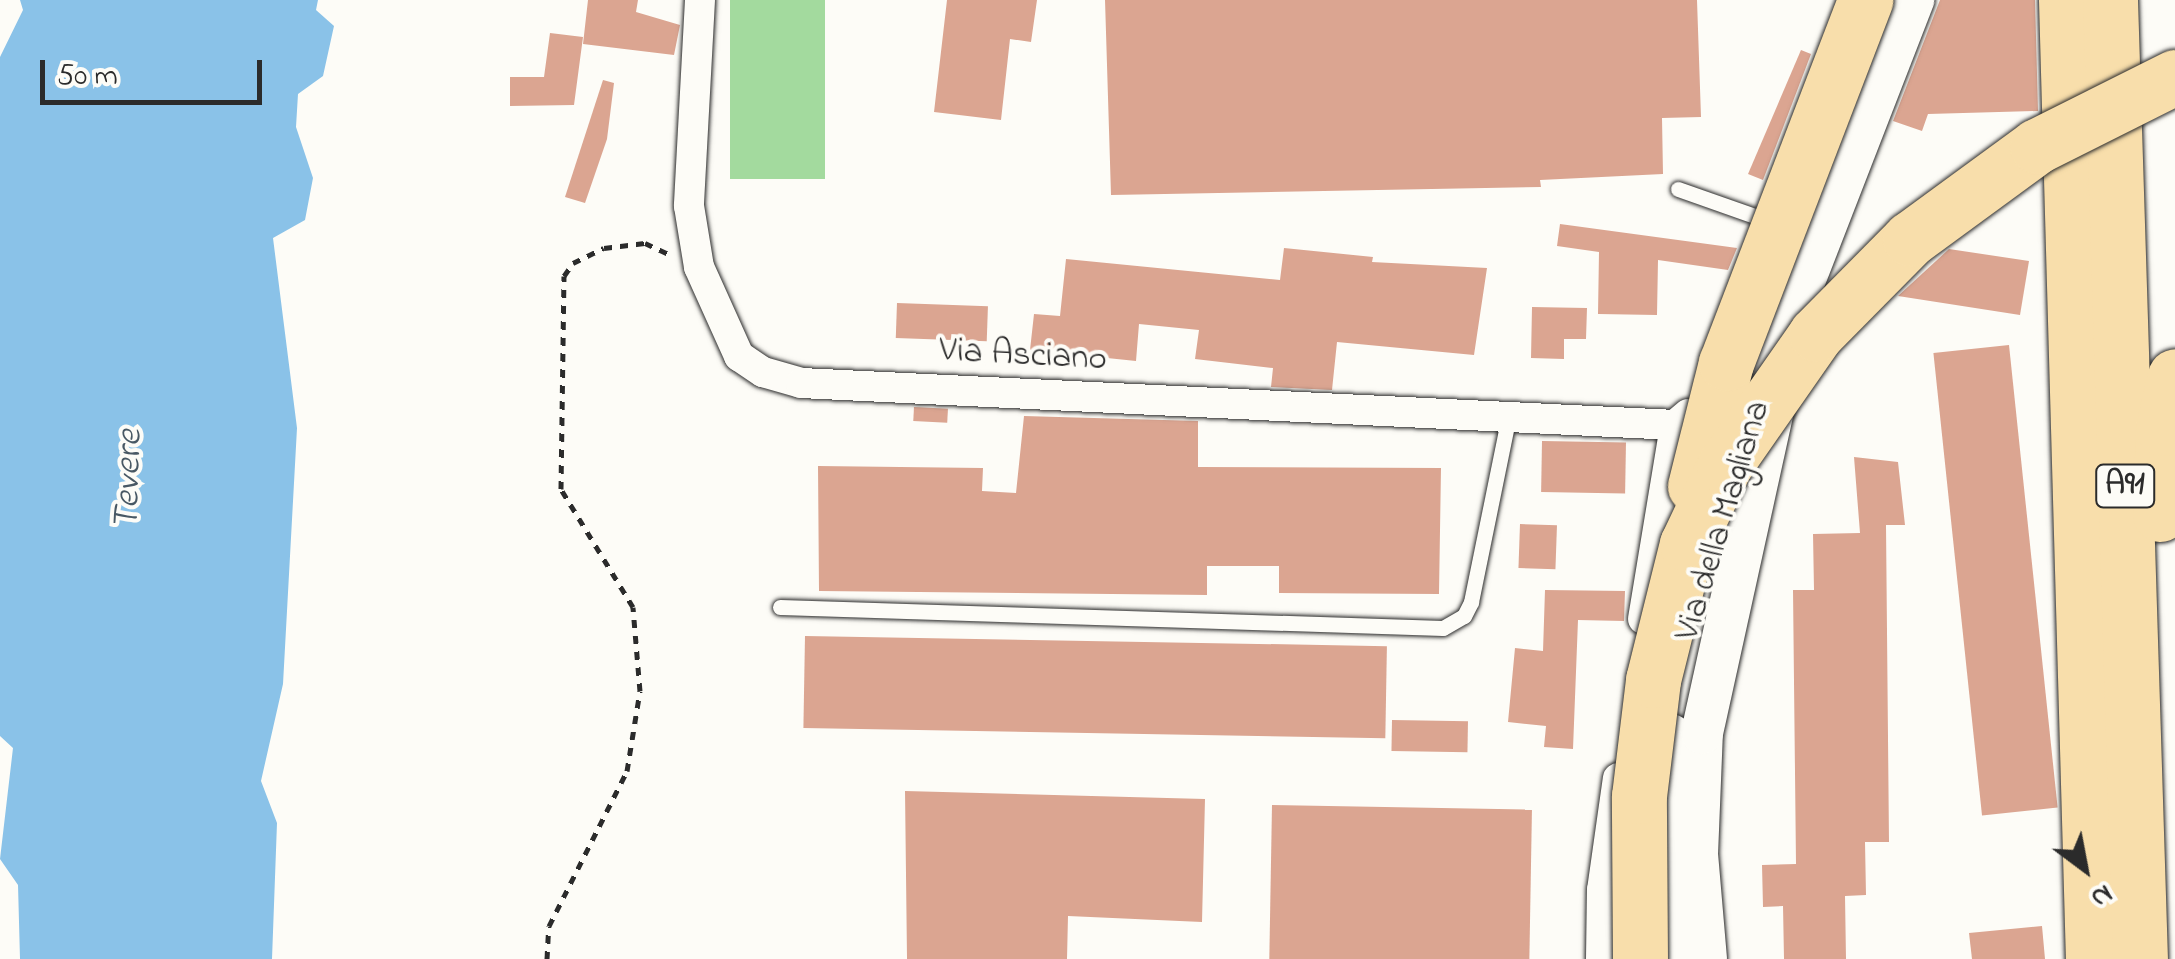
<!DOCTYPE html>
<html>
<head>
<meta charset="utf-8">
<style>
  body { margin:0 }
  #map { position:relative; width:2175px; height:959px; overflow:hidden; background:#fdfcf7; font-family:"Indie Flower",sans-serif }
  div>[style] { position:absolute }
  .green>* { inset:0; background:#a3da9e; transform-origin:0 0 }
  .water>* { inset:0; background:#8ac2e8 }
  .building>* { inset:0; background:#dba591; transform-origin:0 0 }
  .path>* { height:5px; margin-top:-2.5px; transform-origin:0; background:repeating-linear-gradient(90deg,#2b2b2b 0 8px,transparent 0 16px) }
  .roads { filter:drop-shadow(0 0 2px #2b2b2b) drop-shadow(0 0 2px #2b2b2b) }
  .lane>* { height:15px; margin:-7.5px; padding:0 7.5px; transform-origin:7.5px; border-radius:7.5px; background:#fdfcf7 }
  .street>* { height:30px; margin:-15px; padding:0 15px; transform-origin:15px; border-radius:15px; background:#fdfcf7 }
  .secondary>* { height:42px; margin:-21px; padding:0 21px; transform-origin:21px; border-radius:21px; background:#fdfcf7 }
  .highway>* { height:55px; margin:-27.5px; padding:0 27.5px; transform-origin:27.5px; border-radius:27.5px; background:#f8deab }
  .bridges { filter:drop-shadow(0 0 2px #2b2b2b) drop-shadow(0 0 2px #2b2b2b) }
  .highway-bridge>* { height:55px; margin:-27.5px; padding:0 27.5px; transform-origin:27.5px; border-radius:27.5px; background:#f8deab }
  span { translate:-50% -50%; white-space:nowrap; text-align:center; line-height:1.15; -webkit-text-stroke:8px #fdfcf7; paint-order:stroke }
  .shield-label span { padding:2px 8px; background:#fdfcf7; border:2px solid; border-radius:8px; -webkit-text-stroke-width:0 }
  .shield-label { font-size:32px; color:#2b2b2b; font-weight:700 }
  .street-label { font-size:35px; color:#2b2b2b }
  .water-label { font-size:38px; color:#485864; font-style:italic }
  .north { position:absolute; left:2035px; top:819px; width:100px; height:100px; -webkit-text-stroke:8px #fdfcf7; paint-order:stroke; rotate:148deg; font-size:28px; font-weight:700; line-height:40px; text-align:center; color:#2b2b2b }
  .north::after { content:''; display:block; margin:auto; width:35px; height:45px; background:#2b2b2b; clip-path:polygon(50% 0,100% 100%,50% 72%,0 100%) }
  .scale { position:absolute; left:40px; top:60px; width:222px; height:45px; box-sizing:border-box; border:5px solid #2b2b2b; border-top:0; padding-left:12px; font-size:30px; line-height:35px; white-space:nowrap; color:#2b2b2b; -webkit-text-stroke:8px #fdfcf7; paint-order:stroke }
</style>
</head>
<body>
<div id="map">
  <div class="green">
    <div style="left:730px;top:0;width:95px;height:179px"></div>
  </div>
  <div class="water">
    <div style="clip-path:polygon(20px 0,318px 0,316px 10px,334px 26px,323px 76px,298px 94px,296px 127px,313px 178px,305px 220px,273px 238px,297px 428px,283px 684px,261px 781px,277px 823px,272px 959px,20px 959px,18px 885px,0 859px,13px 748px,0 736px,0 57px,23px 10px)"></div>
  </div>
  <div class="building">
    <div style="clip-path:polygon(588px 0,638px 0,636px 12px,680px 25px,674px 55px,583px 44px)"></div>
    <div style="clip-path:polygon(947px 0,1037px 0,1031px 42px,1010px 39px,1001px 120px,934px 112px)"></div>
    <div style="clip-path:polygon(1105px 0,1697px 0,1701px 117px,1662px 118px,1663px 174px,1540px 180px,1541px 187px,1111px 195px)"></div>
    <div style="clip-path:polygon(1940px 0,2035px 0,2038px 111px,1928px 114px,1922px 131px,1893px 121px)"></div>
    <div style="clip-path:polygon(550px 33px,583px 37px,574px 105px,510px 106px,510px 77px,544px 77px)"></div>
    <div style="clip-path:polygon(1801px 50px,1811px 54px,1763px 180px,1748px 174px)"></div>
    <div style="clip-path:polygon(603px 80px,614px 83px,607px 139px,585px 203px,565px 197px)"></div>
    <div style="clip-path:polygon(1560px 224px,1737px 248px,1728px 270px,1658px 260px,1657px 315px,1598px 314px,1599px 252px,1557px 246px)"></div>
    <div style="clip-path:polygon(1284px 248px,1373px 257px,1372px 262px,1487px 268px,1474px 355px,1337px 342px,1332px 390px,1271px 387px,1273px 368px,1195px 359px,1199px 330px,1139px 324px,1136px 361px,1030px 350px,1034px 314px,1060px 316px,1066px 259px,1280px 280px)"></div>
    <div style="clip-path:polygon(1949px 249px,2029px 261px,2020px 315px,1898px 296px)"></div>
    <div style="left:897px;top:303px;width:91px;height:35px;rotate:2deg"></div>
    <div style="clip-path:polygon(1532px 307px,1587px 308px,1586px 339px,1564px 339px,1564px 359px,1531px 358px)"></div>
    <div style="left:2009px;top:345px;width:465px;height:76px;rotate:84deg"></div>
    <div style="left:914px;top:407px;width:34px;height:14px;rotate:3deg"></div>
    <div style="clip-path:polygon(1024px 416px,1198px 421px,1198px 467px,1441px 468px,1439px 594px,1279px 593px,1279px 566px,1207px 566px,1207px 595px,819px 591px,818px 466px,983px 468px,982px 491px,1016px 493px)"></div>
    <div style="left:1542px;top:441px;width:84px;height:51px;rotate:1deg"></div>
    <div style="clip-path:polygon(1854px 457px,1898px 462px,1905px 525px,1886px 525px,1889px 842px,1865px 842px,1866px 895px,1845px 896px,1846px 959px,1784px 959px,1783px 906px,1763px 907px,1762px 865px,1796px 864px,1793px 590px,1814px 590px,1813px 534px,1860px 533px)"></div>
    <div style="left:1520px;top:524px;width:37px;height:44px;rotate:2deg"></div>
    <div style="clip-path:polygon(1545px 590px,1625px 591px,1624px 621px,1578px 620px,1573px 749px,1544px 747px,1546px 726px,1508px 722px,1515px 648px,1543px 651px)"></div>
    <div style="left:805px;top:636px;width:582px;height:92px;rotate:1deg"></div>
    <div style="left:1392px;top:720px;width:76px;height:31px;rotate:1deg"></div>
    <div style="clip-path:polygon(905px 791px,1205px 799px,1202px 922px,1068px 916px,1067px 959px,907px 959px)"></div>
    <div style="left:1272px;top:805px;width:260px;height:154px;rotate:1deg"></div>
    <div style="clip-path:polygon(2042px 926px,2045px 959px,1972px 959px,1969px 933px)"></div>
  </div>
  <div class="path">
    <div style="left:547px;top:959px;width:33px;rotate:-87deg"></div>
    <div style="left:549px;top:926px;width:174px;rotate:-63.3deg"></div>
    <div style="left:627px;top:771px;width:81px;rotate:-80.8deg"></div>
    <div style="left:640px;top:691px;width:84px;rotate:-94.8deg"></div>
    <div style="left:633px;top:607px;width:138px;rotate:-121.4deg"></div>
    <div style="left:561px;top:489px;width:213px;rotate:-89.2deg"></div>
    <div style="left:564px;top:276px;width:16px;rotate:-55deg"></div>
    <div style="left:573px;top:263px;width:34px;rotate:-26deg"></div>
    <div style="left:604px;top:248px;width:41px;rotate:-7deg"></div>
    <div style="left:645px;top:243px;width:26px;rotate:25deg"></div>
  </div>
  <div class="roads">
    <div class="lane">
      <div style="left:1678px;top:189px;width:96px;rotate:19.4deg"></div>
      <div style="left:780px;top:607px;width:663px;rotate:1.81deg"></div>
      <div style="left:1443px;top:628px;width:24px;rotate:-30deg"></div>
      <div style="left:1464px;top:616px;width:16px;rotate:-63deg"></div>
      <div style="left:1471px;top:602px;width:190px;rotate:-78.5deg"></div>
    </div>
    <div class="street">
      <div style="left:700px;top:0;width:206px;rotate:93.1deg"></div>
      <div style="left:689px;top:206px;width:62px;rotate:80.7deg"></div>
      <div style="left:699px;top:267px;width:98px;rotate:65.8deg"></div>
      <div style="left:739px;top:356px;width:29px;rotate:34deg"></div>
      <div style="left:763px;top:372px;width:40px;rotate:16deg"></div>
      <div style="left:801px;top:383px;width:875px;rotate:2.75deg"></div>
      <div style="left:1643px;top:619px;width:197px;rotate:-80.6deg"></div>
      <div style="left:1675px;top:425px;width:17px;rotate:-40deg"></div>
      <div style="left:1601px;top:959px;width:69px;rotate:-89.2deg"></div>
      <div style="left:1602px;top:890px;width:113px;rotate:-81.9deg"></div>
    </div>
    <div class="secondary">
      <div style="left:1765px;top:382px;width:410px;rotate:-68.8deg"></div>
      <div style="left:1671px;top:735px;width:119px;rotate:91.9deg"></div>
      <div style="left:1667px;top:854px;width:105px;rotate:86.7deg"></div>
      <div style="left:1706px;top:959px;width:104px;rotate:-94.9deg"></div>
      <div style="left:1697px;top:855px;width:122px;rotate:-87.7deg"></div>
      <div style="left:1702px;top:733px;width:341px;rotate:-77.6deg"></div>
    </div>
    <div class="highway">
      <div style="left:2066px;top:0;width:959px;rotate:88.39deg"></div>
      <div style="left:2110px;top:0;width:959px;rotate:88.21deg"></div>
      <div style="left:2160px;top:514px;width:86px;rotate:-88deg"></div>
      <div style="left:2163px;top:428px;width:53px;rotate:-77deg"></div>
    </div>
  </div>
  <div class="bridges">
    <div class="highway-bridge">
      <div style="left:1695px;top:486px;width:127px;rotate:-75.9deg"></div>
      <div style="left:1726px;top:363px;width:389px;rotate:-69deg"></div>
      <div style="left:1640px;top:959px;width:163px;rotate:-90.4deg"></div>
      <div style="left:1639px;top:796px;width:117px;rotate:-83.1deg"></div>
      <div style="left:1653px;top:680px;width:140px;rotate:-76deg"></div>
      <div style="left:1687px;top:544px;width:86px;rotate:-64.6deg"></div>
      <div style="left:1724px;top:466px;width:161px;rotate:-55.1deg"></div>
      <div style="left:1816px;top:334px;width:134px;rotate:-45.3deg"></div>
      <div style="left:1910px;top:239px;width:157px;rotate:-36.2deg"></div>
      <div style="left:2037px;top:146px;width:154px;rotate:-26.6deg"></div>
    </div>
  </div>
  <div class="shield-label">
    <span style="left:2125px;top:486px">A91</span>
  </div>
  <div class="street-label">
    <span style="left:1023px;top:356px;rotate:3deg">Via Asciano</span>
    <span style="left:1724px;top:521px;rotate:-73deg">Via della Magliana</span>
  </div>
  <div class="water-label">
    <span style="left:130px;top:480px;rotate:-88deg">Tevere</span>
  </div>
  <div class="north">N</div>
  <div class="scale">50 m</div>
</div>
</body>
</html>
